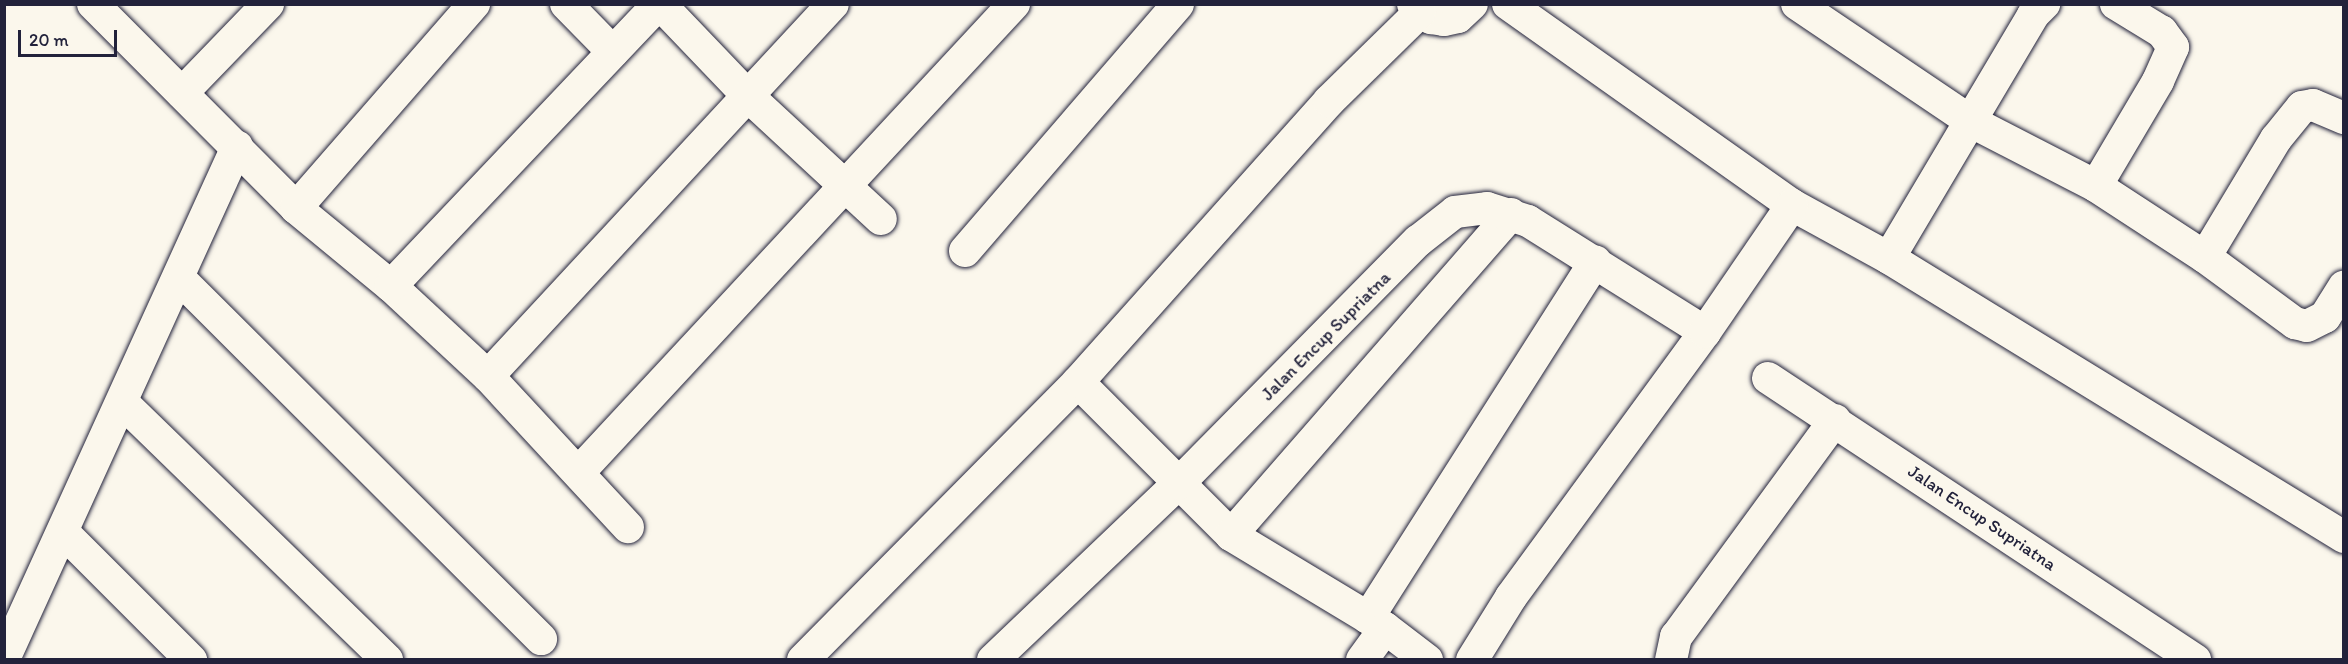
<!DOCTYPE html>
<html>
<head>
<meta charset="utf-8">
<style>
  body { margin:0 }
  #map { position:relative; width:2348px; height:664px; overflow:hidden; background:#fbf7ec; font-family:Itim,sans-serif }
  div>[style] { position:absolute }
  .roads { filter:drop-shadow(0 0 2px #22223b) drop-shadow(0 0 2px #22223b) }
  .minor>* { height:32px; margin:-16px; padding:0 16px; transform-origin:16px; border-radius:16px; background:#fbf7ec }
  span { translate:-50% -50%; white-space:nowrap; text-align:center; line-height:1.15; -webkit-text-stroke:5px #fbf7ec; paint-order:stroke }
  .street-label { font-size:18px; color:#22223b }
  .frame { position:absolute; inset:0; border:6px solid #22223b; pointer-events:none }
  .scale { position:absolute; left:18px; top:30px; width:99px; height:27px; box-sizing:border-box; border:3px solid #22223b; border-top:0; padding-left:8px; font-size:18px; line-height:21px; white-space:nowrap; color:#22223b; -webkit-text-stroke:4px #fbf7ec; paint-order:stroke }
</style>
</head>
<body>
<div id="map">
  <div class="roads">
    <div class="minor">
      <div style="left:93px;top:4px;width:288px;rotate:45.1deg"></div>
      <div style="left:296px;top:208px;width:123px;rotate:39.4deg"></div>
      <div style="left:391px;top:286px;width:132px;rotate:42.9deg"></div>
      <div style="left:488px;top:376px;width:206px;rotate:47.2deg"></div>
      <div style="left:566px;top:4px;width:67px;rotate:45.6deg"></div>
      <div style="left:660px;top:4px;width:127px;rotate:46.3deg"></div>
      <div style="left:748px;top:96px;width:181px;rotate:42.8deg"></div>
      <div style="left:1413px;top:4px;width:23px;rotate:38deg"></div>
      <div style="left:1431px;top:18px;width:13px;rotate:9deg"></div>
      <div style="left:1444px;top:20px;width:14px;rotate:-12deg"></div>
      <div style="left:1458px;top:17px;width:19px;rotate:-43deg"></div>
      <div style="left:1508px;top:4px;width:348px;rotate:35.3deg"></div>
      <div style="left:1792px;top:205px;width:111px;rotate:28.7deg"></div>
      <div style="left:1889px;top:258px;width:534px;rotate:31.52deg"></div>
      <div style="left:1797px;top:4px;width:211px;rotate:34deg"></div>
      <div style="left:1972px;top:122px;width:140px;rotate:27.3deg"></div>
      <div style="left:2096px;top:186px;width:130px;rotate:33.1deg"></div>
      <div style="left:2205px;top:257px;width:112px;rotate:36.3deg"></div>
      <div style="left:2295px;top:323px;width:12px;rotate:14deg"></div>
      <div style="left:2307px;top:326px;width:20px;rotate:-27deg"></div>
      <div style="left:2325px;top:317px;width:36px;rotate:-58deg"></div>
      <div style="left:182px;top:93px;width:124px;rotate:-46deg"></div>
      <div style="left:2096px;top:186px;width:122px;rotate:-59.4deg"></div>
      <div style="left:2158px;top:81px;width:37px;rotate:-66deg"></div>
      <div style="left:2173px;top:47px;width:19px;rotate:-126deg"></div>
      <div style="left:2162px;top:32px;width:54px;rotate:-148.7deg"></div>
      <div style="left:296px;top:208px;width:271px;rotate:-48.9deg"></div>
      <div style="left:965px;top:251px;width:326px;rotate:-49.2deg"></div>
      <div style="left:2205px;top:257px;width:138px;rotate:-59deg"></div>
      <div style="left:2276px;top:139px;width:41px;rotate:-50.9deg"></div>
      <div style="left:2302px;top:107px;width:11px;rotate:-10deg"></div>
      <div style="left:2313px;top:105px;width:34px;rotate:23deg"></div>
      <div style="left:1889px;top:258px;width:282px;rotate:-59.3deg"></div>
      <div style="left:2033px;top:15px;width:16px;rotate:-45deg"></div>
      <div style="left:180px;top:279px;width:510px;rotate:44.92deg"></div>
      <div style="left:391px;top:286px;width:389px;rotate:-46.5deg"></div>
      <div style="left:488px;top:376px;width:507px;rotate:-47.16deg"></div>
      <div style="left:1768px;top:378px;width:512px;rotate:33.44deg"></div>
      <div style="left:1078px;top:382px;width:216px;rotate:45deg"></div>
      <div style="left:1231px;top:535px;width:180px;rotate:31.1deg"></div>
      <div style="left:1385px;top:628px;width:53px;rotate:37.3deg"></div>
      <div style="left:124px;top:404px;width:367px;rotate:44.2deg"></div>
      <div style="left:579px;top:472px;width:639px;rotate:-47.09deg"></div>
      <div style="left:64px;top:533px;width:180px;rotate:45deg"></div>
      <div style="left:1231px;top:535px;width:426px;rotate:-48.9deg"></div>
      <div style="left:1368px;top:618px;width:423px;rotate:-57.5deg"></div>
      <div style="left:4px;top:659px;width:563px;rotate:-65.53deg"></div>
      <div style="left:803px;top:660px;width:391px;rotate:-45.3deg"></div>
      <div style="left:1078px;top:382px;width:377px;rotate:-48.2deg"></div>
      <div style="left:1329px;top:101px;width:127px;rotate:-44.4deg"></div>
      <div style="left:993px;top:660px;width:255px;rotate:-43.6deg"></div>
      <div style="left:1178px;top:484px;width:342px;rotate:-45.4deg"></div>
      <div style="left:1418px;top:241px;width:47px;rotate:-38.1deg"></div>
      <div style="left:1455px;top:212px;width:32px;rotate:-7deg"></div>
      <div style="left:1487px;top:208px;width:43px;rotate:17.6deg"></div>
      <div style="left:1528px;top:221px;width:209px;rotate:32.1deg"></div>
      <div style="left:1362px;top:660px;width:39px;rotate:-54deg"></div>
      <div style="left:1472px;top:660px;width:74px;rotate:-58.2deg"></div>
      <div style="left:1511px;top:597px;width:328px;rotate:-53.8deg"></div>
      <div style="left:1705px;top:332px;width:154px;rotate:-55.6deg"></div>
      <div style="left:1671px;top:660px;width:24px;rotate:-78deg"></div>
      <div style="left:1676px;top:637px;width:269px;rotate:-53.8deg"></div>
    </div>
  </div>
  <div class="street-label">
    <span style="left:1326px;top:336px;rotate:-45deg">Jalan Encup Supriatna</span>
    <span style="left:1982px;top:518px;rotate:34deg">Jalan Encup Supriatna</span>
  </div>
  <div class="frame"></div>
  <div class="scale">20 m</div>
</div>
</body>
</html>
